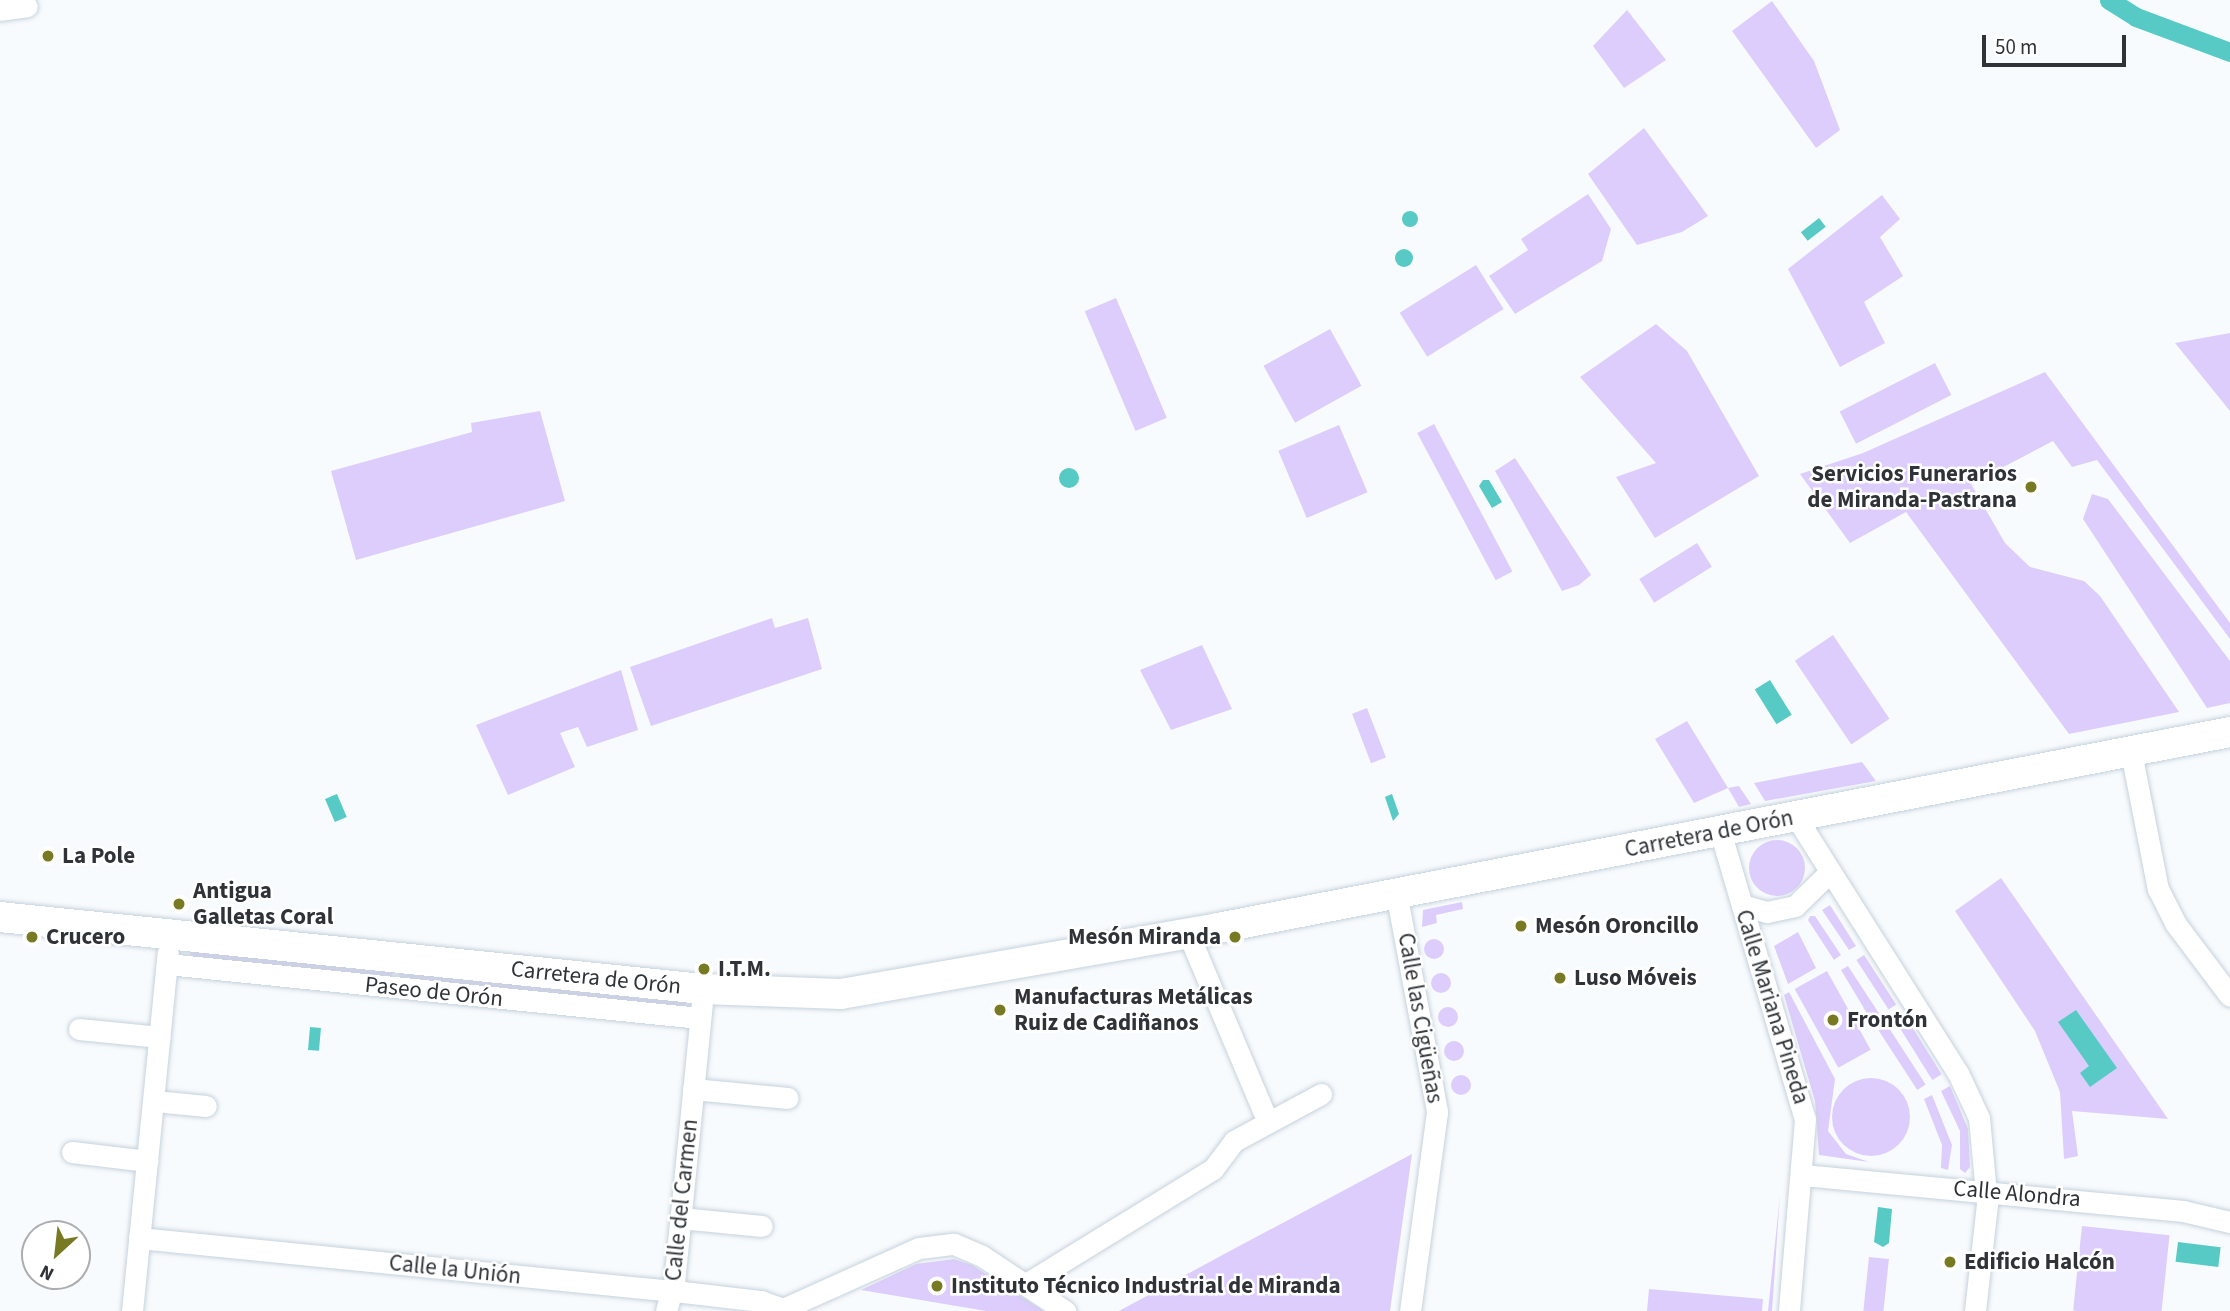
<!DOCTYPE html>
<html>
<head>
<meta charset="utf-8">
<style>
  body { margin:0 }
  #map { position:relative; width:2230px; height:1311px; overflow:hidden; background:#f8fbfd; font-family:"Source Sans 3",sans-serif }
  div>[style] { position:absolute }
  .green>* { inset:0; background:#ddcdfc; transform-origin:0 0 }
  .round { border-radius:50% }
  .water>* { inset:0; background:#57cac6; transform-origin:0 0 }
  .canal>* { height:19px; margin:-9.5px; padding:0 9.5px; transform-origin:9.5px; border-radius:9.5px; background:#57cac6 }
  .roads { filter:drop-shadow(0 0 2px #c6d2dd) drop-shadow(0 0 2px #c6d2dd) }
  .street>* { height:21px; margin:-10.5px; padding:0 10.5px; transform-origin:10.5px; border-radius:10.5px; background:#fff }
  .secondary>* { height:30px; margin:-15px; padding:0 15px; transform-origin:15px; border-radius:15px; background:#fff }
  .dots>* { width:19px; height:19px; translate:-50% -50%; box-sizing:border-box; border:4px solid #fff; border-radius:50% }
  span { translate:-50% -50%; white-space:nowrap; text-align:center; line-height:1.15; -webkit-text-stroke:5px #fff; paint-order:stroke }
  .poi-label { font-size:23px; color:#2f3337; font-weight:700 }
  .right { translate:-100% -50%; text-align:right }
  .left { translate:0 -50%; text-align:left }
  .street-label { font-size:23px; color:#2f3337 }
  .north { position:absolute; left:21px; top:1220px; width:70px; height:70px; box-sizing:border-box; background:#fff; border:2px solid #acadaf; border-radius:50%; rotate:207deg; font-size:19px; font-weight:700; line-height:28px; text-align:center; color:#2f3337 }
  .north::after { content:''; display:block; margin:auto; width:24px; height:32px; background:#777a22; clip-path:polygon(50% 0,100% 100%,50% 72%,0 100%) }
  .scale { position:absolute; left:1982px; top:35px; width:144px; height:32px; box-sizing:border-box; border:4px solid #2f3337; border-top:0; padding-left:9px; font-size:21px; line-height:24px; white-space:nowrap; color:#2f3337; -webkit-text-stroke:5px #fff; paint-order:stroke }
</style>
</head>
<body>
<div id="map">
  <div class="green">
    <div style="clip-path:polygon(1772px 1px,1814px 61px,1840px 130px,1816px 148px,1732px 31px)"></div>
    <div style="clip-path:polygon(1627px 10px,1666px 60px,1624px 88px,1593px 46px)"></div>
    <div style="clip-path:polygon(1644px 128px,1708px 216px,1682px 232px,1637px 245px,1588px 174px)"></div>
    <div style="clip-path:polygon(1588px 194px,1611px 229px,1602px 261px,1515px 314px,1489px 276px,1528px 250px,1521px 239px)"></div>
    <div style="clip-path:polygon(1882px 195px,1900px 219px,1880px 237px,1903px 276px,1864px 302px,1885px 343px,1840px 367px,1788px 269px)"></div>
    <div style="left:1476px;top:265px;width:52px;height:90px;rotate:58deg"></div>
    <div style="left:1116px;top:298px;width:130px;height:34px;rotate:67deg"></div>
    <div style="clip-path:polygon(1656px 324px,1687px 351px,1759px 476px,1655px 538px,1616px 477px,1656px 463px,1580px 377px)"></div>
    <div style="left:1330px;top:329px;width:65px;height:76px;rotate:61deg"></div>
    <div style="clip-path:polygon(2230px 333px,2230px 411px,2175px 343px)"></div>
    <div style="left:1935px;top:363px;width:36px;height:107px;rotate:63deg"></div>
    <div style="clip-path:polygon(2045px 372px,2230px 623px,2230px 639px,2097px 460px,2072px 467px,2053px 441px,1971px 484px,2005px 543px,2030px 567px,2084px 581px,2100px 596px,2179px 712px,2069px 734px,1906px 512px,1850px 543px,1800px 474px,1863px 453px)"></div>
    <div style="clip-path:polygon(540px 411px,565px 501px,356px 560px,331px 471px,472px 432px,471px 423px)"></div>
    <div style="left:1434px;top:424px;width:167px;height:19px;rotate:62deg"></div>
    <div style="left:1339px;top:425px;width:73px;height:66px;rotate:67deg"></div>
    <div style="clip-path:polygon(1515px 458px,1591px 575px,1579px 585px,1562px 591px,1495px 471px)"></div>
    <div style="clip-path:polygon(2092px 494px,2108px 499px,2230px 661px,2230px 703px,2207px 708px,2083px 519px)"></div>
    <div style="left:1697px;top:543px;width:28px;height:68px;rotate:58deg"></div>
    <div style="clip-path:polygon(772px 618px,775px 628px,808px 618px,822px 669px,651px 726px,630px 667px)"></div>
    <div style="left:1833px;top:635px;width:101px;height:46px;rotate:56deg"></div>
    <div style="clip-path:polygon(1202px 645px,1232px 709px,1171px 730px,1140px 670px)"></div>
    <div style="clip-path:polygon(621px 670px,638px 730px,587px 747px,578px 727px,560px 733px,575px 767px,508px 795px,476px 725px)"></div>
    <div style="left:1367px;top:708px;width:53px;height:16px;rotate:69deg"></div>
    <div style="clip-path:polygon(1687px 721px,1728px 788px,1739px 786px,1751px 804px,1739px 807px,1728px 788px,1694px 803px,1655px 739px)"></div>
    <div style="clip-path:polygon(1862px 762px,1876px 781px,1765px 801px,1754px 783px)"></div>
    <div class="round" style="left:1749px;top:840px;width:56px;height:56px"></div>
    <div style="clip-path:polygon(2001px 878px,2168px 1119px,2072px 1111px,2078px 1156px,2064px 1159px,2060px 1092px,2035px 1031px,1955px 911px)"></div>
    <div style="clip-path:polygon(1462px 902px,1463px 909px,1436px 915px,1437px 923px,1422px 927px,1423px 910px)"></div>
    <div style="clip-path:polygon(1830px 905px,1856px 946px,1849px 950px,1822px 910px)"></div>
    <div style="clip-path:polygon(1810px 916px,1815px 916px,1841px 955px,1834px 960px,1808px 920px)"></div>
    <div style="clip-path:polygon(1798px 932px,1816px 968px,1788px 984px,1774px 946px)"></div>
    <div class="round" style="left:1424px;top:939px;width:20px;height:20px"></div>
    <div style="left:191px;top:950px;width:203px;height:9px;rotate:6deg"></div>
    <div style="left:1864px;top:955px;width:59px;height:9px;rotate:57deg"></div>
    <div style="clip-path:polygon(1848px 966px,1880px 1015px,1871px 1020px,1841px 970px)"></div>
    <div style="left:400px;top:971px;width:287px;height:8px;rotate:6deg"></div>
    <div style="left:1827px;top:971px;width:90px;height:37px;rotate:61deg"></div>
    <div class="round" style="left:1431px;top:973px;width:20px;height:20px"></div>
    <div style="clip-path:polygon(1789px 992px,1835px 1079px,1828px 1131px,1846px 1154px,1869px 1162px,1819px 1155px,1815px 1101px,1784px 995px)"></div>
    <div class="round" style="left:1438px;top:1007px;width:20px;height:20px"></div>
    <div style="left:1904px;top:1014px;width:71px;height:11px;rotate:58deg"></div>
    <div style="left:1887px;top:1025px;width:71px;height:10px;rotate:57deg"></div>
    <div class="round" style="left:1444px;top:1041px;width:20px;height:20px"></div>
    <div class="round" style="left:1451px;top:1075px;width:20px;height:20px"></div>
    <div class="round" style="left:1832px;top:1078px;width:78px;height:78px"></div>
    <div style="clip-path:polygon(1950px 1086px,1968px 1129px,1970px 1167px,1965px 1173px,1960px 1169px,1960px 1131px,1941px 1091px)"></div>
    <div style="clip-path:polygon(1932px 1095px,1952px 1145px,1948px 1170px,1941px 1168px,1942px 1145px,1924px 1099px)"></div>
    <div style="clip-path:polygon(1412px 1154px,1390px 1311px,1119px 1311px,1228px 1252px)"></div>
    <div style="clip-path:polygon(1780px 1195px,1772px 1311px,1768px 1311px)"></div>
    <div style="left:2082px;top:1226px;width:88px;height:85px;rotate:6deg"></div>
    <div style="left:1869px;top:1257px;width:20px;height:54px;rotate:6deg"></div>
    <div style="clip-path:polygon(954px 1259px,972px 1265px,1044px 1311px,986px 1311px,861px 1290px,916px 1264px)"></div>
    <div style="clip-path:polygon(1649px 1289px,1763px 1299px,1762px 1311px,1647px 1311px)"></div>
  </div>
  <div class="water">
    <div class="round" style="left:1402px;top:211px;width:16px;height:16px"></div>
    <div style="left:1819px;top:218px;width:11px;height:23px;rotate:52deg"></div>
    <div class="round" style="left:1395px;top:249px;width:18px;height:18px"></div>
    <div class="round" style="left:1059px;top:468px;width:20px;height:20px"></div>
    <div style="clip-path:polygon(1483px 480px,1489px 480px,1502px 502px,1492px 508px,1479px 486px)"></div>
    <div style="left:1770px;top:680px;width:41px;height:18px;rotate:58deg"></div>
    <div style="left:337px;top:794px;width:25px;height:13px;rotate:67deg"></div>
    <div style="clip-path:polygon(1392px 794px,1399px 814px,1393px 821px,1385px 797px)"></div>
    <div style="clip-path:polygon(2076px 1010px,2117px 1068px,2090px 1087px,2080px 1073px,2089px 1066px,2058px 1022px)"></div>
    <div style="left:310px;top:1027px;width:11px;height:23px;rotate:5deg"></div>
    <div style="clip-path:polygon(1878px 1207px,1892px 1209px,1889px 1243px,1883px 1247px,1874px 1242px)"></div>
    <div style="left:2178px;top:1242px;width:43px;height:20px;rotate:7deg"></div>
  </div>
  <div class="canal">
    <div style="left:2109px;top:0;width:32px;rotate:32deg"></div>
    <div style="left:2136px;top:17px;width:100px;rotate:20.4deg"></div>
  </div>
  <div class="roads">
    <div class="street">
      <div style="left:0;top:10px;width:27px;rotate:-8deg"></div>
      <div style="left:2131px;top:752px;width:140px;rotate:78.9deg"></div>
      <div style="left:2158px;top:889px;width:38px;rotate:63deg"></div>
      <div style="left:2175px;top:923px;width:91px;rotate:53deg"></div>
      <div style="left:1796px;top:817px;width:303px;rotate:57.7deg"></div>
      <div style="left:1958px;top:1073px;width:50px;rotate:65deg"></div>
      <div style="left:1979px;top:1118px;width:86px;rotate:84.7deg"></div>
      <div style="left:1987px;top:1204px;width:108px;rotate:96.4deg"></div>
      <div style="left:1720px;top:831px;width:300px;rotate:73.6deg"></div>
      <div style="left:1805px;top:1119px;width:193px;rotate:94.8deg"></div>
      <div style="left:1396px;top:892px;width:224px;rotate:79.4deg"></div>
      <div style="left:1437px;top:1112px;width:201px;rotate:97.7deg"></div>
      <div style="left:1742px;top:905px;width:26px;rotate:16deg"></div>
      <div style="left:1767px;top:912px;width:29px;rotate:-12deg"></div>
      <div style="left:1795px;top:906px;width:49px;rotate:-44.2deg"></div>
      <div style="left:1188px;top:933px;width:203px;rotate:67.1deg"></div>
      <div style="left:167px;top:964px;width:536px;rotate:5.79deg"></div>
      <div style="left:79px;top:1029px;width:81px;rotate:5.6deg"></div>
      <div style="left:693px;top:1089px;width:95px;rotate:5.4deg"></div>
      <div style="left:165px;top:1102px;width:41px;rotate:5.6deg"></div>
      <div style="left:72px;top:1152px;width:76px;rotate:6.8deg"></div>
      <div style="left:1803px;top:1175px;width:382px;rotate:5.4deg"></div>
      <div style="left:2183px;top:1211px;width:48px;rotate:13.2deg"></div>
      <div style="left:691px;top:1219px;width:71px;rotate:5.6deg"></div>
      <div style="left:139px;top:1238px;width:547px;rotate:5.67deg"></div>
      <div style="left:683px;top:1292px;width:79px;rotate:6.6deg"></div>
      <div style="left:761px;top:1301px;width:23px;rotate:20deg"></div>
      <div style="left:783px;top:1309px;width:149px;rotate:-24.2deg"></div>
      <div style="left:919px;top:1248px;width:35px;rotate:-7deg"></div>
      <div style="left:954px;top:1244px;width:30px;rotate:23deg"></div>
      <div style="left:982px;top:1256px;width:100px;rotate:33.5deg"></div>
      <div style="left:1026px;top:1284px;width:220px;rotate:-31.6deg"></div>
      <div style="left:1213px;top:1169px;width:35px;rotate:-53deg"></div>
      <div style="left:1234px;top:1141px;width:99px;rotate:-28.4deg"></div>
      <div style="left:132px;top:1311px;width:361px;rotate:-84.3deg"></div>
      <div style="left:666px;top:1311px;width:29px;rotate:-74deg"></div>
      <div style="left:674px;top:1283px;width:280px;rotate:-84.3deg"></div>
    </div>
    <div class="secondary">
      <div style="left:0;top:917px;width:707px;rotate:5.85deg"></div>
      <div style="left:703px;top:989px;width:138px;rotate:2.1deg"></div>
      <div style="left:841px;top:994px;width:383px;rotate:-9.9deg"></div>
      <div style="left:1218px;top:928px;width:1031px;rotate:-10.96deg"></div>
    </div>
  </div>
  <div class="dots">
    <div style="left:2031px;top:487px;background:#777a22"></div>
    <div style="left:48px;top:856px;background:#777a22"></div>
    <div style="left:179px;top:904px;background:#777a22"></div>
    <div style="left:1521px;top:926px;background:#777a22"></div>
    <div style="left:32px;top:937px;background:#777a22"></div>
    <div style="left:1235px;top:937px;background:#777a22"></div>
    <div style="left:704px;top:969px;background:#777a22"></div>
    <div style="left:1560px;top:978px;background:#777a22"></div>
    <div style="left:1000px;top:1010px;background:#777a22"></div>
    <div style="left:1833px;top:1020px;background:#777a22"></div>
    <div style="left:1950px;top:1262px;background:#777a22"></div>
    <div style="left:937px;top:1286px;background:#777a22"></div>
  </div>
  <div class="poi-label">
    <span class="right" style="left:2017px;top:487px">Servicios Funerarios<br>de Miranda-Pastrana</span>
    <span class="left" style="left:62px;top:856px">La Pole</span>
    <span class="left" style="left:193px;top:904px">Antigua<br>Galletas Coral</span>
    <span class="left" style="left:1535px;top:926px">Mesón Oroncillo</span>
    <span class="left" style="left:46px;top:937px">Crucero</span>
    <span class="right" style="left:1221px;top:937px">Mesón Miranda</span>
    <span class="left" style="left:718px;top:969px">I.T.M.</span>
    <span class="left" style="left:1574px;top:978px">Luso Móveis</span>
    <span class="left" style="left:1014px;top:1010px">Manufacturas Metálicas<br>Ruiz de Cadiñanos</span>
    <span class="left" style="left:1847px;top:1020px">Frontón</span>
    <span class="left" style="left:1964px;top:1262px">Edificio Halcón</span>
    <span class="left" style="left:951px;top:1286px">Instituto Técnico Industrial de Miranda</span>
  </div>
  <div class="street-label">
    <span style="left:1709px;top:834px;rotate:-11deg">Carretera de Orón</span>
    <span style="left:596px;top:978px;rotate:6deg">Carretera de Orón</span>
    <span style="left:434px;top:992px;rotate:6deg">Paseo de Orón</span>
    <span style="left:1772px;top:1007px;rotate:73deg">Calle Mariana Pineda</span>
    <span style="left:1420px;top:1018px;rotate:80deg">Calle las Cigüeñas</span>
    <span style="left:2017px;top:1194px;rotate:5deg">Calle Alondra</span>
    <span style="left:682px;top:1200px;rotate:-84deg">Calle del Carmen</span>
    <span style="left:455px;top:1270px;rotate:6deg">Calle la Unión</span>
  </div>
  <div class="north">N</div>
  <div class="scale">50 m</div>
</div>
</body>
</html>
